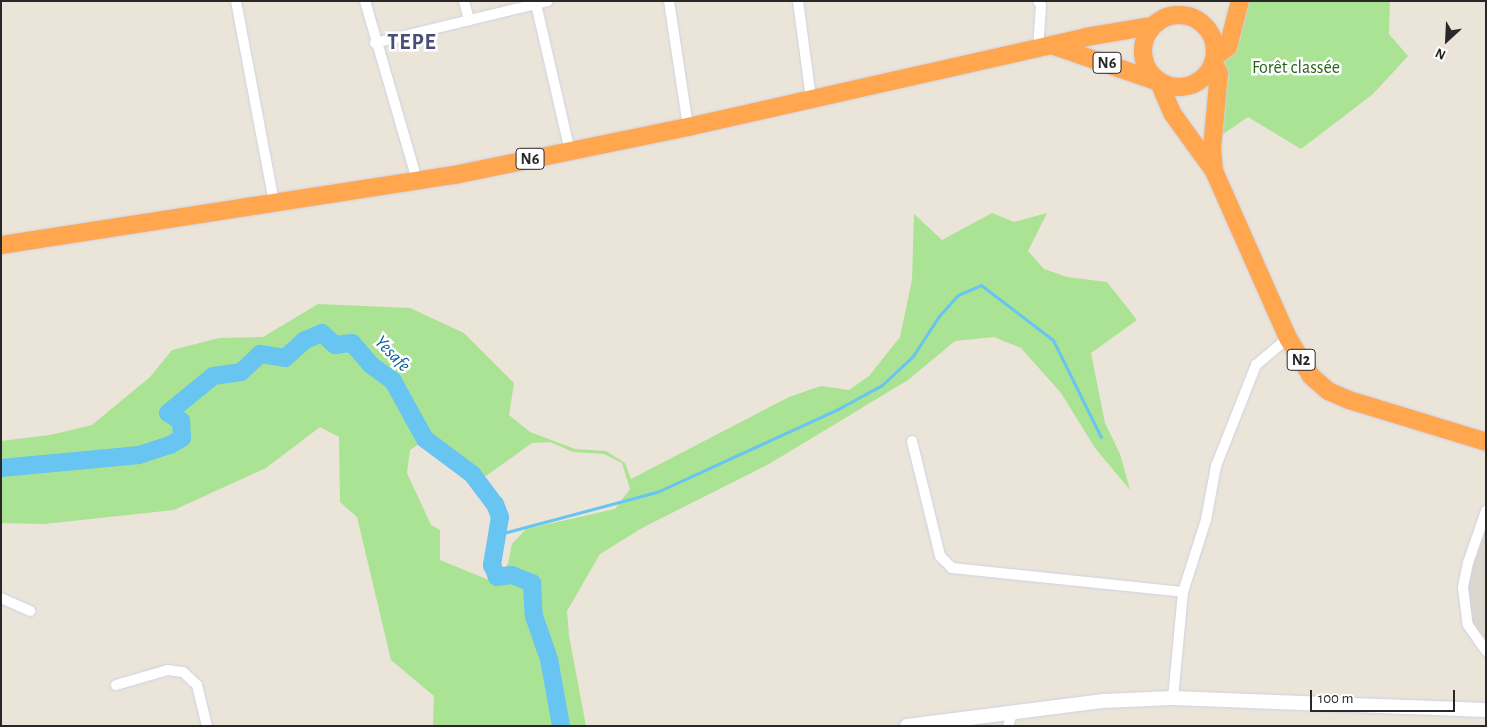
<!DOCTYPE html>
<html>
<head>
<meta charset="utf-8">
<style>
  body { margin:0 }
  #map { position:relative; width:1487px; height:727px; overflow:hidden; background:#ebe4d9; font-family:"Alegreya Sans",sans-serif }
  div>[style] { position:absolute }
  .green>* { inset:0; background:#aae393 }
  .plaza>* { inset:0; background:#dbd7cf }
  .stream>* { height:3px; margin:-1.5px; padding:0 1.5px; transform-origin:1.5px; border-radius:1.5px; background:#68c4f0 }
  .river>* { height:18px; margin:-9px; padding:0 9px; transform-origin:9px; border-radius:9px; background:#68c4f0 }
  .roads { filter:drop-shadow(0 0 1px #ced1e1) drop-shadow(0 0 1px #ced1e1) }
  .street>* { height:10px; margin:-5px; padding:0 5px; transform-origin:5px; border-radius:5px; background:#fff }
  .secondary>* { height:14px; margin:-7px; padding:0 7px; transform-origin:7px; border-radius:7px; background:#fff }
  .highway>* { height:18px; margin:-9px; padding:0 9px; transform-origin:9px; border-radius:9px; background:#ffa64f }
  .highway>.ring { margin:-9px; padding:0; box-sizing:content-box; background:none; border:18px solid #ffa64f; border-radius:50% }
  span { translate:-50% -50%; white-space:nowrap; text-align:center; line-height:1.15; -webkit-text-stroke:5px #fff; paint-order:stroke }
  .shield-label span { padding:1px 4px; background:#fff; border:1px solid; border-radius:4px; -webkit-text-stroke-width:0 }
  .shield-label { font-size:16px; color:#282828; font-weight:700 }
  .park-label { font-size:18px; color:#236518 }
  .water-label { font-size:19px; color:#0b5f99; font-style:italic }
  .district-label { font-size:22px; color:#484e79; font-weight:700; letter-spacing:1px }
  .frame { position:absolute; inset:0; border:2px solid #282828; pointer-events:none }
  .north { position:absolute; left:1422px; top:15px; width:50px; height:50px; -webkit-text-stroke:4px #fff; paint-order:stroke; rotate:205deg; font-size:14px; font-weight:700; line-height:20px; text-align:center; color:#282828 }
  .north::after { content:''; display:block; margin:auto; width:18px; height:22px; background:#282828; clip-path:polygon(50% 0,100% 100%,50% 72%,0 100%) }
  .scale { position:absolute; left:1310px; top:690px; width:145px; height:22px; box-sizing:border-box; border:2px solid #282828; border-top:0; padding-left:6px; font-size:15px; line-height:18px; white-space:nowrap; color:#282828; -webkit-text-stroke:4px #fff; paint-order:stroke }
</style>
</head>
<body>
<div id="map">
  <div class="green">
    <div style="clip-path:polygon(1231px 1px,1390px 1px,1389px 34px,1408px 56px,1373px 94px,1301px 149px,1248px 117px,1210px 143px)"></div>
    <div style="clip-path:polygon(evenodd,992px 213px,1014px 222px,1047px 213px,1028px 251px,1044px 269px,1067px 277px,1107px 282px,1137px 320px,1091px 353px,1105px 423px,1120px 454px,1130px 490px,1095px 448px,1061px 393px,1021px 348px,994px 337px,955px 341px,908px 380px,769px 464px,642px 528px,600px 554px,567px 611px,569px 636px,586px 726px,433px 726px,434px 696px,391px 660px,357px 517px,340px 502px,339px 437px,320px 427px,266px 468px,174px 510px,44px 524px,1px 523px,1px 441px,50px 435px,92px 425px,150px 377px,172px 350px,219px 338px,263px 337px,318px 304px,410px 308px,464px 333px,514px 383px,509px 415px,530px 432px,575px 449px,606px 451px,625px 463px,631px 479px,789px 397px,821px 386px,849px 390px,869px 376px,900px 337px,912px 280px,914px 214px,942px 240px,992px 213px,425px 440px,472px 474px,486px 476px,532px 443px,550px 442px,573px 452px,604px 454px,622px 463px,630px 489px,615px 509px,526px 529px,512px 544px,508px 564px,497px 577px,489px 580px,440px 560px,440px 530px,431px 525px,407px 473px,410px 450px,425px 440px)"></div>
  </div>
  <div class="plaza">
    <div style="clip-path:polygon(1486px 511px,1486px 651px,1468px 625px,1468px 563px)"></div>
  </div>
  <div class="stream">
    <div style="left:496px;top:535px;width:167px;rotate:-15deg"></div>
    <div style="left:657px;top:492px;width:199px;rotate:-24.6deg"></div>
    <div style="left:838px;top:409px;width:50px;rotate:-28.6deg"></div>
    <div style="left:882px;top:385px;width:42px;rotate:-43.1deg"></div>
    <div style="left:913px;top:356px;width:48px;rotate:-57deg"></div>
    <div style="left:939px;top:316px;width:28px;rotate:-48deg"></div>
    <div style="left:958px;top:295px;width:25px;rotate:-23deg"></div>
    <div style="left:981px;top:285px;width:91px;rotate:37.4deg"></div>
    <div style="left:1053px;top:340px;width:108px;rotate:63.7deg"></div>
  </div>
  <div class="river">
    <div style="left:1px;top:468px;width:139px;rotate:-5.4deg"></div>
    <div style="left:139px;top:455px;width:33px;rotate:-18deg"></div>
    <div style="left:170px;top:445px;width:14px;rotate:-30deg"></div>
    <div style="left:182px;top:438px;width:17px;rotate:-93deg"></div>
    <div style="left:181px;top:421px;width:15px;rotate:-148deg"></div>
    <div style="left:168px;top:413px;width:58px;rotate:-39.4deg"></div>
    <div style="left:213px;top:376px;width:28px;rotate:-8deg"></div>
    <div style="left:241px;top:372px;width:26px;rotate:-43deg"></div>
    <div style="left:260px;top:354px;width:25px;rotate:9deg"></div>
    <div style="left:285px;top:358px;width:27px;rotate:-42deg"></div>
    <div style="left:305px;top:340px;width:18px;rotate:-22deg"></div>
    <div style="left:322px;top:333px;width:18px;rotate:43deg"></div>
    <div style="left:335px;top:345px;width:17px;rotate:-7deg"></div>
    <div style="left:352px;top:343px;width:29px;rotate:49deg"></div>
    <div style="left:371px;top:365px;width:27px;rotate:36deg"></div>
    <div style="left:393px;top:381px;width:66px;rotate:61.1deg"></div>
    <div style="left:425px;top:439px;width:59px;rotate:36.7deg"></div>
    <div style="left:472px;top:474px;width:38px;rotate:53deg"></div>
    <div style="left:495px;top:504px;width:14px;rotate:69deg"></div>
    <div style="left:500px;top:517px;width:49px;rotate:99.5deg"></div>
    <div style="left:492px;top:565px;width:13px;rotate:67deg"></div>
    <div style="left:497px;top:577px;width:15px;rotate:-8deg"></div>
    <div style="left:512px;top:575px;width:22px;rotate:22deg"></div>
    <div style="left:532px;top:583px;width:33px;rotate:87deg"></div>
    <div style="left:534px;top:616px;width:46px;rotate:70.8deg"></div>
    <div style="left:549px;top:659px;width:68px;rotate:79.8deg"></div>
  </div>
  <div class="roads">
    <div class="street">
      <div style="left:236px;top:1px;width:206px;rotate:79.3deg"></div>
      <div style="left:365px;top:1px;width:186px;rotate:73.8deg"></div>
      <div style="left:464px;top:1px;width:20px;rotate:75deg"></div>
      <div style="left:669px;top:1px;width:127px;rotate:81.4deg"></div>
      <div style="left:798px;top:1px;width:99px;rotate:82.4deg"></div>
      <div style="left:536px;top:4px;width:12px;rotate:-14deg"></div>
      <div style="left:375px;top:43px;width:166px;rotate:-13.6deg"></div>
      <div style="left:536px;top:4px;width:151px;rotate:77deg"></div>
      <div style="left:1038px;top:50px;width:45px;rotate:-86.2deg"></div>
      <div style="left:1041px;top:5px;width:5px;rotate:-127deg"></div>
      <div style="left:912px;top:441px;width:118px;rotate:76.3deg"></div>
      <div style="left:940px;top:556px;width:17px;rotate:45deg"></div>
      <div style="left:952px;top:568px;width:232px;rotate:5.9deg"></div>
      <div style="left:1486px;top:511px;width:55px;rotate:109.1deg"></div>
      <div style="left:1468px;top:563px;width:25px;rotate:102deg"></div>
      <div style="left:1463px;top:587px;width:38px;rotate:83deg"></div>
      <div style="left:1468px;top:625px;width:32px;rotate:55deg"></div>
      <div style="left:1px;top:598px;width:32px;rotate:24deg"></div>
      <div style="left:116px;top:685px;width:54px;rotate:-16.1deg"></div>
      <div style="left:168px;top:670px;width:15px;rotate:8deg"></div>
      <div style="left:183px;top:672px;width:19px;rotate:43deg"></div>
      <div style="left:197px;top:685px;width:42px;rotate:76.3deg"></div>
      <div style="left:1173px;top:698px;width:106px;rotate:-84.6deg"></div>
      <div style="left:1183px;top:592px;width:76px;rotate:-72.3deg"></div>
      <div style="left:1206px;top:520px;width:55px;rotate:-79.5deg"></div>
      <div style="left:1216px;top:466px;width:109px;rotate:-68.4deg"></div>
      <div style="left:1256px;top:365px;width:42px;rotate:-40.2deg"></div>
      <div style="left:1008px;top:726px;width:16px;rotate:-72deg"></div>
    </div>
    <div class="secondary">
      <div style="left:907px;top:726px;width:198px;rotate:-7.3deg"></div>
      <div style="left:1103px;top:701px;width:70px;rotate:-2.5deg"></div>
      <div style="left:1173px;top:698px;width:313px;rotate:2.2deg"></div>
    </div>
    <div class="highway">
      <div class="ring" style="left:1143px;top:15px;width:54px;height:54px"></div>
      <div style="left:1054px;top:46px;width:111px;rotate:18.9deg"></div>
      <div style="left:1159px;top:82px;width:34px;rotate:67deg"></div>
      <div style="left:1172px;top:113px;width:72px;rotate:54.1deg"></div>
      <div style="left:1214px;top:171px;width:183px;rotate:66.1deg"></div>
      <div style="left:1288px;top:338px;width:44px;rotate:58.8deg"></div>
      <div style="left:1311px;top:376px;width:23px;rotate:41deg"></div>
      <div style="left:1328px;top:391px;width:23px;rotate:23deg"></div>
      <div style="left:1349px;top:400px;width:143px;rotate:17deg"></div>
      <div style="left:1216px;top:56px;width:15px;rotate:-37deg"></div>
      <div style="left:1228px;top:47px;width:48px;rotate:-75.4deg"></div>
      <div style="left:1214px;top:64px;width:10px;rotate:61deg"></div>
      <div style="left:1219px;top:73px;width:75px;rotate:95.3deg"></div>
      <div style="left:1212px;top:148px;width:23px;rotate:85deg"></div>
      <div style="left:1px;top:245px;width:458px;rotate:-8.8deg"></div>
      <div style="left:454px;top:175px;width:239px;rotate:-11.6deg"></div>
      <div style="left:688px;top:127px;width:408px;rotate:-12.7deg"></div>
      <div style="left:1086px;top:37px;width:67px;rotate:-9.5deg"></div>
    </div>
  </div>
  <div class="shield-label">
    <span style="left:1107px;top:63px">N6</span>
    <span style="left:530px;top:159px">N6</span>
    <span style="left:1301px;top:360px">N2</span>
  </div>
  <div class="park-label">
    <span style="left:1296px;top:68px">Forêt classée</span>
  </div>
  <div class="water-label">
    <span style="left:392px;top:354px;rotate:46deg">Yesafe</span>
  </div>
  <div class="district-label">
    <span style="left:412px;top:43px">TEPE</span>
  </div>
  <div class="frame"></div>
  <div class="north">N</div>
  <div class="scale">100 m</div>
</div>
</body>
</html>
